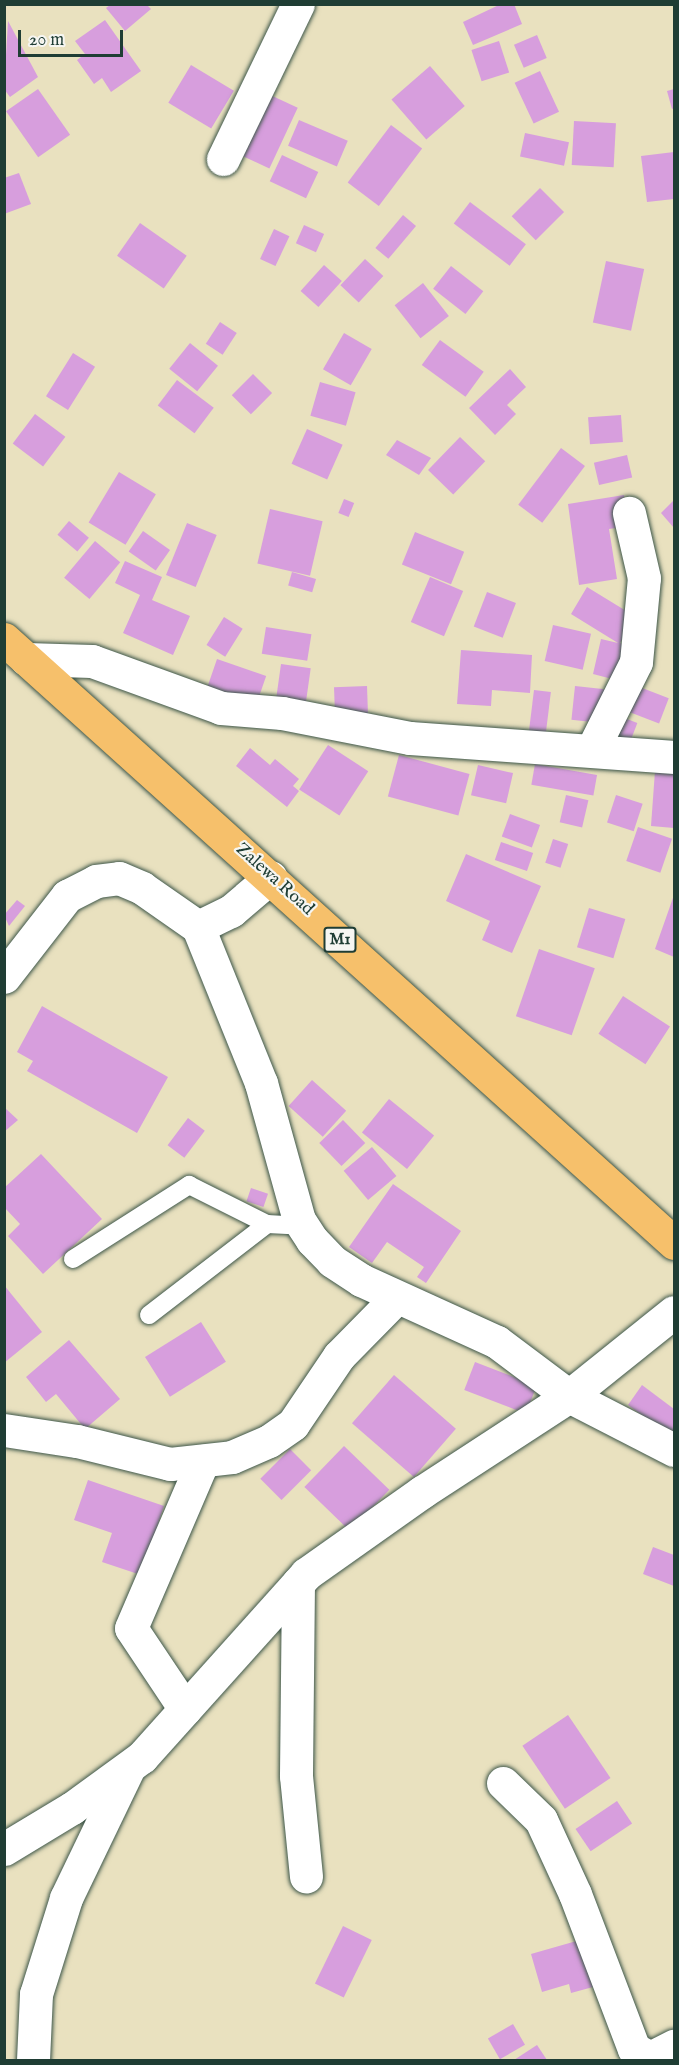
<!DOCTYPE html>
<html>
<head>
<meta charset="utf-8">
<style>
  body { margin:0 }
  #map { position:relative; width:679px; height:2065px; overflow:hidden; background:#e9e1bf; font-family:"IM FELL English",serif }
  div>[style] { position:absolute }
  .building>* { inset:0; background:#d79edd; transform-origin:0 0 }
  .roads { filter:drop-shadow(0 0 2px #3d5649) drop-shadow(0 0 2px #3d5649) }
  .lane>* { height:18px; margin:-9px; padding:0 9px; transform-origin:9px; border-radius:9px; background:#fff }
  .street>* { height:33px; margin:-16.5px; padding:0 16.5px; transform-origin:16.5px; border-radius:16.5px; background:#fff }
  .highway>* { height:33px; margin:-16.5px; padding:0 16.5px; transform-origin:16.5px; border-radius:16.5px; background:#f6c06b }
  span { translate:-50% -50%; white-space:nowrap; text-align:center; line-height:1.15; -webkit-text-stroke:4.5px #f6f6f2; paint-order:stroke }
  .shield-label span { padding:2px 4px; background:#f6f6f2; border:2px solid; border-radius:4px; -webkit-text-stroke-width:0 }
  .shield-label { font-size:16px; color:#1f3d34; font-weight:700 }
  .street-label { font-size:18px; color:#1f3d34 }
  .frame { position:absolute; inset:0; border:6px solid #1f3d34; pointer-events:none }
  .scale { position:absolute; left:18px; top:30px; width:105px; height:27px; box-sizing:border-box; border:3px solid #1f3d34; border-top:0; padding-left:8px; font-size:18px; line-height:21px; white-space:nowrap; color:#1f3d34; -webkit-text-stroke:4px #f6f6f2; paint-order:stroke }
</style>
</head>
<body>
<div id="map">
  <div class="building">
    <div style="clip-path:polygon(501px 4px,514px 4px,522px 24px,473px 45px,463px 22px)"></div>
    <div style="clip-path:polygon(110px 5px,147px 5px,151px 9px,125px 31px,106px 8px)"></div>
    <div style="clip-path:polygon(105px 20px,141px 71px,111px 92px,102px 78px,94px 84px,77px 60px,85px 54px,75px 41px)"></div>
    <div style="clip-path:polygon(8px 21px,38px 77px,10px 97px,4px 89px)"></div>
    <div style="left:537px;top:35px;width:25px;height:25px;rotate:67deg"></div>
    <div style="left:499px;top:41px;width:33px;height:29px;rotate:72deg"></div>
    <div style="left:191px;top:65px;width:50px;height:44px;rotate:31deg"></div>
    <div style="left:430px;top:66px;width:53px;height:51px;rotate:49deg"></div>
    <div style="left:540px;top:71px;width:45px;height:28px;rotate:65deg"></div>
    <div style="left:38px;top:89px;width:56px;height:39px;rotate:55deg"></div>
    <div style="clip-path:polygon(674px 89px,674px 108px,672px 109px,667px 91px)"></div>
    <div style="left:266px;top:93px;width:35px;height:67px;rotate:25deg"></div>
    <div style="left:299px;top:120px;width:53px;height:28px;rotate:23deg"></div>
    <div style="left:574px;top:121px;width:42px;height:44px;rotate:3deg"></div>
    <div style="left:391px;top:125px;width:39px;height:72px;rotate:37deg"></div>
    <div style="left:525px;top:133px;width:45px;height:24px;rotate:12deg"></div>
    <div style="clip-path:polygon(674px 152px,674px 199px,647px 202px,641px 156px)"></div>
    <div style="left:282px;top:155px;width:40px;height:29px;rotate:25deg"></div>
    <div style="clip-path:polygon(19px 173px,31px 204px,4px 214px,4px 178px)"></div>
    <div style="left:540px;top:188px;width:34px;height:40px;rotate:45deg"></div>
    <div style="left:470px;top:202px;width:70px;height:27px;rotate:37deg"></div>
    <div style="left:403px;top:215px;width:17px;height:43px;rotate:40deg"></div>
    <div style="left:140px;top:223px;width:57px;height:40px;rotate:35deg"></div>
    <div style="left:304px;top:225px;width:22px;height:20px;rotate:24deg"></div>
    <div style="left:274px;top:229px;width:17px;height:33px;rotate:25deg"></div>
    <div style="left:365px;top:259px;width:25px;height:36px;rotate:43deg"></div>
    <div style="left:606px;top:261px;width:39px;height:63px;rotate:12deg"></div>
    <div style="left:324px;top:265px;width:24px;height:35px;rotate:42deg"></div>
    <div style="left:451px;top:266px;width:41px;height:29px;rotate:38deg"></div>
    <div style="left:423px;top:283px;width:42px;height:36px;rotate:52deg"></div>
    <div style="left:220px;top:322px;width:20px;height:26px;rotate:33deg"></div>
    <div style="left:344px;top:333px;width:32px;height:42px;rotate:30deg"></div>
    <div style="left:440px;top:340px;width:54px;height:31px;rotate:36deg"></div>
    <div style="left:190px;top:343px;width:36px;height:33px;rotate:39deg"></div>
    <div style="left:73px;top:353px;width:26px;height:51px;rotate:32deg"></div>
    <div style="clip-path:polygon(510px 369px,526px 387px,507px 405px,516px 414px,495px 435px,469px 408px)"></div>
    <div style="left:253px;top:374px;width:27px;height:30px;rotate:45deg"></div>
    <div style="left:177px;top:380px;width:46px;height:32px;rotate:37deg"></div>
    <div style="left:320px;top:382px;width:37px;height:35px;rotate:16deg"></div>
    <div style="left:35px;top:414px;width:38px;height:37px;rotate:37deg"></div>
    <div style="left:621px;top:415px;width:27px;height:33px;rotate:86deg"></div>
    <div style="left:307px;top:429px;width:39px;height:38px;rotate:24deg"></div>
    <div style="left:460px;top:437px;width:35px;height:46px;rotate:44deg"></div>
    <div style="clip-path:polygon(397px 440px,431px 458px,419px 475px,386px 455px)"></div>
    <div style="left:561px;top:448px;width:30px;height:71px;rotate:37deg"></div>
    <div style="left:627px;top:455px;width:23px;height:34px;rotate:77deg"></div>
    <div style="left:119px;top:472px;width:43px;height:59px;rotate:31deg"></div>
    <div style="clip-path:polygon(624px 495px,629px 526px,609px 529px,617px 579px,579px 585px,568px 504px)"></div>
    <div style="left:344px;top:499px;width:11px;height:15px;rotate:22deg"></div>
    <div style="clip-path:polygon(674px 500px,674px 528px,661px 513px)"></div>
    <div style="left:270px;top:509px;width:54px;height:56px;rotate:13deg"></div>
    <div style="left:69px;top:521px;width:26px;height:18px;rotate:40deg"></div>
    <div style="left:187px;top:523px;width:32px;height:56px;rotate:22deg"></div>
    <div style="left:143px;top:531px;width:33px;height:25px;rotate:35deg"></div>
    <div style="left:415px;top:532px;width:53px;height:35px;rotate:22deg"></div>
    <div style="left:95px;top:541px;width:33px;height:48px;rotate:40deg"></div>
    <div style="clip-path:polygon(125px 561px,162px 577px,152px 600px,190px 616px,173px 655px,123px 633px,140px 595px,115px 583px)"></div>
    <div style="left:292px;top:572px;width:25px;height:14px;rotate:16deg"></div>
    <div style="left:430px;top:577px;width:36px;height:49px;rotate:23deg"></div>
    <div style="clip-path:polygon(587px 587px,636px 617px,620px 643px,624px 644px,616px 680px,593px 674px,601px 639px,618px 643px,571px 614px)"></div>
    <div style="left:487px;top:592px;width:31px;height:37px;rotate:21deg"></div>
    <div style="left:224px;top:617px;width:22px;height:33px;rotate:32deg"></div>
    <div style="left:553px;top:625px;width:39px;height:37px;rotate:13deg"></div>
    <div style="left:266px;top:627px;width:46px;height:27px;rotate:9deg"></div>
    <div style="clip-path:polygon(461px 650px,532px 655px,530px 693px,492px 690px,491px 706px,457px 704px)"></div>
    <div style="left:217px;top:659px;width:52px;height:34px;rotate:19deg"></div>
    <div style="left:281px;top:664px;width:30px;height:35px;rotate:8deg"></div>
    <div style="left:367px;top:686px;width:30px;height:33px;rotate:88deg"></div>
    <div style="left:575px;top:686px;width:30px;height:34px;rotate:6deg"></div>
    <div style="left:637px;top:686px;width:34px;height:27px;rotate:21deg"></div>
    <div style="left:534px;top:690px;width:17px;height:48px;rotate:7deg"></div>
    <div style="left:614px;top:714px;width:25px;height:28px;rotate:21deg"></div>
    <div style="left:328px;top:745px;width:48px;height:53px;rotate:33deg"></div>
    <div style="clip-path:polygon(250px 748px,270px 765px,275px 759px,299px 779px,293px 786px,299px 791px,287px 807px,236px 766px)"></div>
    <div style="left:399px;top:755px;width:73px;height:43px;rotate:15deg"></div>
    <div style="left:535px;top:764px;width:63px;height:21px;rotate:10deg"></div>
    <div style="left:478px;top:765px;width:36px;height:31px;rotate:13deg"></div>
    <div style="clip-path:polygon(655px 771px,674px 773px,674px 828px,651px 826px)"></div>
    <div style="left:566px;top:795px;width:23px;height:28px;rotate:13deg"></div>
    <div style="left:616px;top:795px;width:28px;height:29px;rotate:18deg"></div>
    <div style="left:510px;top:814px;width:32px;height:24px;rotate:20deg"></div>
    <div style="left:638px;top:827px;width:36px;height:36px;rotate:19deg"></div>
    <div style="left:553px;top:839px;width:16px;height:25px;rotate:18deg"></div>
    <div style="left:501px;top:842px;width:34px;height:19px;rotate:19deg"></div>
    <div style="clip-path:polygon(466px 854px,541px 886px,512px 953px,482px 940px,490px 921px,446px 901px)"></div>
    <div style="clip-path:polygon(674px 895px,674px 957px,655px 949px)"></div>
    <div style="clip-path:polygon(17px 900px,25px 906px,9px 926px,4px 915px)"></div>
    <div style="left:589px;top:908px;width:38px;height:41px;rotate:17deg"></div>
    <div style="left:539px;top:949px;width:59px;height:71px;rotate:19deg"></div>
    <div style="left:623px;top:996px;width:56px;height:45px;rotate:33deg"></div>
    <div style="clip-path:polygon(42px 1006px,168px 1077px,137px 1133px,27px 1071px,33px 1061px,17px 1052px)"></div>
    <div style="left:312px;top:1080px;width:46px;height:35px;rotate:42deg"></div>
    <div style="left:389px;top:1099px;width:58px;height:43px;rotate:39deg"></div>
    <div style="clip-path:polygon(4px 1107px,18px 1120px,4px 1132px)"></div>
    <div style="left:188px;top:1118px;width:21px;height:34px;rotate:37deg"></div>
    <div style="left:343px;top:1120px;width:32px;height:33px;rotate:46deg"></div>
    <div style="left:372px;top:1147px;width:38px;height:37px;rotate:50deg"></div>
    <div style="clip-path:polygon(41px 1154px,102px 1219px,43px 1274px,8px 1236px,20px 1224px,4px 1207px,4px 1188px)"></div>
    <div style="clip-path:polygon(393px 1184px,461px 1231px,426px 1283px,417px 1277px,424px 1267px,387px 1242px,372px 1263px,349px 1247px)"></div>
    <div style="left:251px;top:1188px;width:18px;height:14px;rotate:19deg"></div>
    <div style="clip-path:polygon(4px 1285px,42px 1332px,4px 1363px)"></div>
    <div style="left:201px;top:1322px;width:47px;height:66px;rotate:58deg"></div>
    <div style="clip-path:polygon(69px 1340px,120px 1399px,85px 1429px,56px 1394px,46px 1402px,26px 1377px)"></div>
    <div style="left:475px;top:1362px;width:66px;height:30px;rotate:21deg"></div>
    <div style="left:394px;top:1375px;width:82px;height:64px;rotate:41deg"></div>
    <div style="clip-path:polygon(642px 1385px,674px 1409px,674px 1439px,628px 1405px)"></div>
    <div style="left:344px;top:1446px;width:63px;height:57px;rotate:44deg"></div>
    <div style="left:290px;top:1449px;width:30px;height:42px;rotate:45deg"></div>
    <div style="clip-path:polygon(88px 1480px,164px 1506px,141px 1575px,102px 1562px,112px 1533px,74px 1520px)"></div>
    <div style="clip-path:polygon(653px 1547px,674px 1555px,674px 1586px,643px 1574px)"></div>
    <div style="left:568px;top:1715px;width:76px;height:55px;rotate:56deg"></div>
    <div style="left:617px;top:1801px;width:27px;height:50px;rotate:56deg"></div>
    <div style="left:343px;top:1926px;width:32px;height:64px;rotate:26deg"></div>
    <div style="clip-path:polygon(580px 1940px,593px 1987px,571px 1993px,569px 1984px,542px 1992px,531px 1954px)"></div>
    <div style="left:513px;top:2024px;width:24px;height:29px;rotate:60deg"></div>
    <div style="clip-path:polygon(537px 2045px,547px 2060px,514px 2060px)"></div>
  </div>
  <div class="roads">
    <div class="lane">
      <div style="left:73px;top:1259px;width:138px;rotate:-32.5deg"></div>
      <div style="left:189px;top:1185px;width:87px;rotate:26.6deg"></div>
      <div style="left:267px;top:1224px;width:36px;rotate:3deg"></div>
      <div style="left:149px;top:1315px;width:149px;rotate:-37.6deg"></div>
    </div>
    <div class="street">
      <div style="left:223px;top:159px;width:172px;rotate:-64.2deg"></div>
      <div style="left:26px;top:659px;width:66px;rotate:1.7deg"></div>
      <div style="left:92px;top:661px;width:137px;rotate:20deg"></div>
      <div style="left:221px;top:708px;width:61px;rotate:4.7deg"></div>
      <div style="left:282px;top:713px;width:130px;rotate:11.1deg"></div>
      <div style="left:410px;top:738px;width:265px;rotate:4.1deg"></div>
      <div style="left:593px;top:748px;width:96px;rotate:-63.4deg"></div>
      <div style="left:636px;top:662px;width:84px;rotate:-84.6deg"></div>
      <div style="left:644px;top:578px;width:67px;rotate:-103deg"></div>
      <div style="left:198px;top:927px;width:168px;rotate:68deg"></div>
      <div style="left:261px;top:1083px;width:142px;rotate:74.5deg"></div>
      <div style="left:299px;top:1220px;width:24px;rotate:57deg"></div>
      <div style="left:312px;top:1240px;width:29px;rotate:46deg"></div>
      <div style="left:332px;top:1261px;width:35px;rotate:33deg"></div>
      <div style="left:361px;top:1280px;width:149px;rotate:24.5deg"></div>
      <div style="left:497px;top:1342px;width:90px;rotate:36.9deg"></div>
      <div style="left:569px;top:1396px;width:118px;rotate:27.2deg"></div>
      <div style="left:4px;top:977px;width:103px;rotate:-52.1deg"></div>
      <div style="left:67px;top:896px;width:33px;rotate:-27deg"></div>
      <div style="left:96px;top:881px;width:23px;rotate:-7deg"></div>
      <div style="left:119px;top:878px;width:25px;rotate:23deg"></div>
      <div style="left:142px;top:888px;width:68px;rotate:34.9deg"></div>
      <div style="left:198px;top:927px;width:37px;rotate:-26deg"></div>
      <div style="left:231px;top:911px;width:52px;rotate:-40.4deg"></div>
      <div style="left:4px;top:1430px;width:74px;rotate:8.6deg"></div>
      <div style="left:77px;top:1441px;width:96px;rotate:13.9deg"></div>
      <div style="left:170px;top:1464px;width:62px;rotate:-6.4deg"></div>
      <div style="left:232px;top:1457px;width:40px;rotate:-23.4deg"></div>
      <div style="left:269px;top:1441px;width:29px;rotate:-35deg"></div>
      <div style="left:293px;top:1424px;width:82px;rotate:-55.9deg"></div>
      <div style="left:339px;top:1356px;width:81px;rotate:-45.5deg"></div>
      <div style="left:298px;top:1583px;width:193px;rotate:90.6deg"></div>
      <div style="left:296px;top:1776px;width:101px;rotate:84.3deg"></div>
      <div style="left:185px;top:1709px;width:97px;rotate:-123.7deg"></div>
      <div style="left:131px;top:1628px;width:182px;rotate:-66.7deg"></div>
      <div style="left:503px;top:1783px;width:53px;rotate:44.2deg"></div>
      <div style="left:541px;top:1820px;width:81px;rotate:65.3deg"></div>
      <div style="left:575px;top:1894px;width:166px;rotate:69.2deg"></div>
      <div style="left:634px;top:2049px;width:18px;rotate:29deg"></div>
      <div style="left:650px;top:2058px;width:27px;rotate:-27deg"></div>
      <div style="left:4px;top:1849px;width:79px;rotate:-31.1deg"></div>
      <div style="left:72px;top:1808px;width:87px;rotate:-36.1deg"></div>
      <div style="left:142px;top:1757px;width:246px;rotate:-48.1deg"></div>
      <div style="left:306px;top:1574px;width:142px;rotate:-35.3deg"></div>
      <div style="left:422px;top:1492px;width:176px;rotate:-33.1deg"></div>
      <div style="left:569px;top:1396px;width:134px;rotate:-38.7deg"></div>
      <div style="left:33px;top:2060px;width:66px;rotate:-87.4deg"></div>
      <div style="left:36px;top:1994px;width:101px;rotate:-72.6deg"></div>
      <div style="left:66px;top:1898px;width:143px;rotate:-64.3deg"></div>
    </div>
    <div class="highway">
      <div style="left:4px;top:639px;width:902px;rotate:42.03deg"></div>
    </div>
  </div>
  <div class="shield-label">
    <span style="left:340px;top:940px">M1</span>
  </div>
  <div class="street-label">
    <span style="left:274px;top:880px;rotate:42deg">Zalewa Road</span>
  </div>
  <div class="frame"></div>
  <div class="scale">20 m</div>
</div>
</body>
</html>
